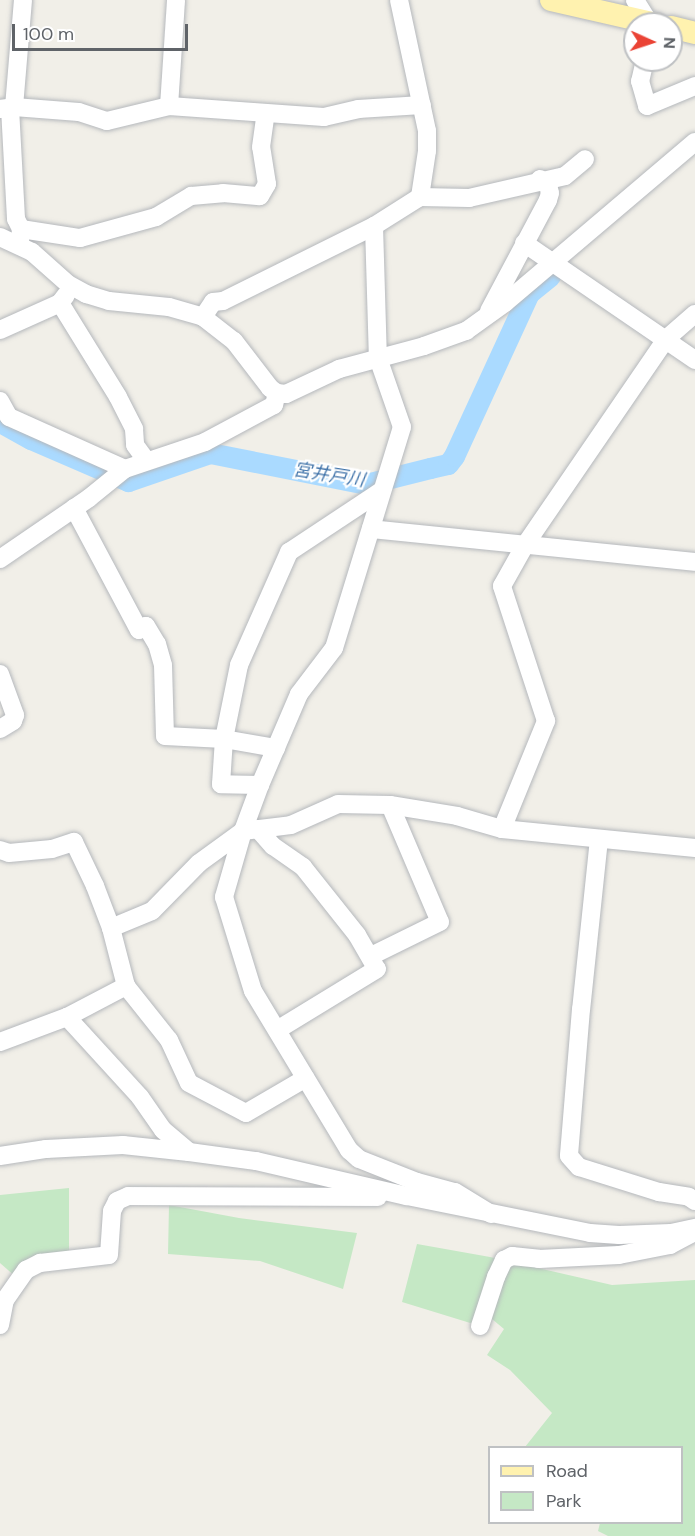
<!DOCTYPE html>
<html>
<head>
<meta charset="utf-8">
<style>
  body { margin:0 }
  #map { position:relative; width:695px; height:1536px; overflow:hidden; background:#f1efe8; font-family:"DM Sans","Noto Sans JP",sans-serif }
  div>[style] { position:absolute }
  .green>* { inset:0; background:#c5e8c5 }
  .river>* { height:21px; margin:-10.5px; padding:0 10.5px; transform-origin:10.5px; border-radius:10.5px; background:#aadaff }
  .roads { filter:drop-shadow(0 0 2px #b5b8bc) drop-shadow(0 0 2px #b5b8bc) }
  .minor>* { height:18px; margin:-9px; padding:0 9px; transform-origin:9px; border-radius:9px; background:#fff }
  .major>* { height:22px; margin:-11px; padding:0 11px; transform-origin:11px; border-radius:11px; background:#fff2af }
  span { translate:-50% -50%; white-space:nowrap; text-align:center; line-height:1.15; -webkit-text-stroke:4.5px #fff; paint-order:stroke }
  .water-label { font-size:18px; color:#4174aa; font-style:italic }
  .legend { position:absolute; left:488px; top:1446px; width:195px; height:78px; box-sizing:border-box; background:#fff; border:2px solid #bfc1c3; margin:0; padding:8px 10px; list-style:none; font-size:18px; color:#5f6368 }
  .legend li { display:flex; align-items:center; gap:12px; height:30px }
  .legend b { width:30px; border:2px solid #bfc1c3 }
  .north { position:absolute; left:623px; top:12px; width:60px; height:60px; box-sizing:border-box; background:#fff; border:2px solid #bfc1c3; border-radius:50%; rotate:93deg; font-size:16px; font-weight:700; line-height:24px; text-align:center; color:#5f6368 }
  .north::after { content:''; display:block; margin:auto; width:21px; height:27px; background:#ea4335; clip-path:polygon(50% 0,100% 100%,50% 72%,0 100%) }
  .scale { position:absolute; left:12px; top:24px; width:176px; height:27px; box-sizing:border-box; border:3px solid #5f6368; border-top:0; padding-left:8px; font-size:18px; line-height:21px; white-space:nowrap; color:#5f6368; -webkit-text-stroke:4px #fff; paint-order:stroke }
</style>
</head>
<body>
<div id="map">
  <div class="green">
    <div style="clip-path:polygon(69px 1188px,69px 1258px,16px 1277px,0 1263px,0 1195px)"></div>
    <div style="clip-path:polygon(169px 1205px,239px 1218px,357px 1233px,343px 1289px,260px 1261px,168px 1254px)"></div>
    <div style="clip-path:polygon(417px 1244px,490px 1257px,612px 1285px,695px 1280px,695px 1536px,608px 1536px,598px 1531px,600px 1523px,682px 1522px,682px 1448px,525px 1447px,552px 1413px,510px 1370px,487px 1355px,504px 1329px,486px 1314px,480px 1326px,402px 1302px)"></div>
  </div>
  <div class="river">
    <div style="left:0;top:422px;width:35px;rotate:29deg"></div>
    <div style="left:31px;top:439px;width:106px;rotate:23.4deg"></div>
    <div style="left:128px;top:481px;width:87px;rotate:-18.9deg"></div>
    <div style="left:210px;top:453px;width:159px;rotate:11.2deg"></div>
    <div style="left:366px;top:484px;width:66px;rotate:-14deg"></div>
    <div style="left:430px;top:468px;width:18px;rotate:-13deg"></div>
    <div style="left:448px;top:464px;width:10px;rotate:-53deg"></div>
    <div style="left:454px;top:456px;width:179px;rotate:-65.3deg"></div>
    <div style="left:529px;top:293px;width:27px;rotate:-39deg"></div>
  </div>
  <div class="roads">
    <div class="minor">
      <div style="left:399px;top:0;width:134px;rotate:77.9deg"></div>
      <div style="left:427px;top:131px;width:20px;rotate:90deg"></div>
      <div style="left:427px;top:151px;width:47px;rotate:98.7deg"></div>
      <div style="left:635px;top:0;width:26px;rotate:58deg"></div>
      <div style="left:645px;top:60px;width:22px;rotate:103deg"></div>
      <div style="left:640px;top:81px;width:26px;rotate:74deg"></div>
      <div style="left:647px;top:106px;width:52px;rotate:-22.6deg"></div>
      <div style="left:169px;top:106px;width:106px;rotate:-86.2deg"></div>
      <div style="left:14px;top:107px;width:107px;rotate:-85.2deg"></div>
      <div style="left:10px;top:108px;width:111px;rotate:86.9deg"></div>
      <div style="left:16px;top:219px;width:11px;rotate:63deg"></div>
      <div style="left:21px;top:229px;width:12px;rotate:95deg"></div>
      <div style="left:0;top:109px;width:14px;rotate:-8deg"></div>
      <div style="left:14px;top:107px;width:65px;rotate:4.4deg"></div>
      <div style="left:79px;top:112px;width:29px;rotate:18deg"></div>
      <div style="left:107px;top:121px;width:64px;rotate:-13.6deg"></div>
      <div style="left:169px;top:106px;width:155px;rotate:4.1deg"></div>
      <div style="left:324px;top:117px;width:35px;rotate:-13deg"></div>
      <div style="left:358px;top:109px;width:64px;rotate:-3.6deg"></div>
      <div style="left:374px;top:226px;width:132px;rotate:88.3deg"></div>
      <div style="left:378px;top:358px;width:73px;rotate:70.8deg"></div>
      <div style="left:402px;top:427px;width:231px;rotate:107.1deg"></div>
      <div style="left:334px;top:648px;width:58px;rotate:127.3deg"></div>
      <div style="left:299px;top:694px;width:99px;rotate:113.2deg"></div>
      <div style="left:260px;top:785px;width:49px;rotate:110.3deg"></div>
      <div style="left:243px;top:831px;width:69px;rotate:106.1deg"></div>
      <div style="left:224px;top:897px;width:98px;rotate:72.9deg"></div>
      <div style="left:253px;top:991px;width:186px;rotate:58.9deg"></div>
      <div style="left:349px;top:1150px;width:13px;rotate:42deg"></div>
      <div style="left:359px;top:1159px;width:62px;rotate:21.6deg"></div>
      <div style="left:417px;top:1182px;width:39px;rotate:15deg"></div>
      <div style="left:455px;top:1192px;width:42px;rotate:31.4deg"></div>
      <div style="left:21px;top:229px;width:60px;rotate:8.7deg"></div>
      <div style="left:80px;top:238px;width:79px;rotate:-15.4deg"></div>
      <div style="left:156px;top:217px;width:41px;rotate:-31deg"></div>
      <div style="left:191px;top:196px;width:32px;rotate:-5deg"></div>
      <div style="left:223px;top:193px;width:37px;rotate:5deg"></div>
      <div style="left:260px;top:196px;width:14px;rotate:-60deg"></div>
      <div style="left:267px;top:184px;width:37px;rotate:-99deg"></div>
      <div style="left:261px;top:147px;width:34px;rotate:-82deg"></div>
      <div style="left:0;top:237px;width:35px;rotate:25deg"></div>
      <div style="left:32px;top:252px;width:48px;rotate:41.6deg"></div>
      <div style="left:68px;top:284px;width:21px;rotate:29deg"></div>
      <div style="left:86px;top:294px;width:24px;rotate:17deg"></div>
      <div style="left:109px;top:301px;width:60px;rotate:5.7deg"></div>
      <div style="left:169px;top:307px;width:35px;rotate:16deg"></div>
      <div style="left:203px;top:317px;width:39px;rotate:38deg"></div>
      <div style="left:234px;top:341px;width:59px;rotate:52.5deg"></div>
      <div style="left:270px;top:388px;width:9px;rotate:36deg"></div>
      <div style="left:277px;top:393px;width:9px;rotate:6deg"></div>
      <div style="left:286px;top:394px;width:59px;rotate:-25.3deg"></div>
      <div style="left:339px;top:369px;width:88px;rotate:-15.1deg"></div>
      <div style="left:424px;top:346px;width:45px;rotate:-19.7deg"></div>
      <div style="left:466px;top:331px;width:48px;rotate:-35.7deg"></div>
      <div style="left:505px;top:303px;width:249px;rotate:-40.3deg"></div>
      <div style="left:524px;top:243px;width:207px;rotate:34.4deg"></div>
      <div style="left:60px;top:303px;width:110px;rotate:58.3deg"></div>
      <div style="left:118px;top:397px;width:36px;rotate:63deg"></div>
      <div style="left:134px;top:429px;width:16px;rotate:86deg"></div>
      <div style="left:135px;top:445px;width:19px;rotate:54deg"></div>
      <div style="left:489px;top:311px;width:126px;rotate:-62deg"></div>
      <div style="left:548px;top:200px;width:7px;rotate:-74deg"></div>
      <div style="left:550px;top:193px;width:8px;rotate:-104deg"></div>
      <div style="left:548px;top:185px;width:10px;rotate:-143deg"></div>
      <div style="left:203px;top:317px;width:18px;rotate:-56deg"></div>
      <div style="left:213px;top:302px;width:10px;rotate:-6deg"></div>
      <div style="left:223px;top:301px;width:169px;rotate:-26.4deg"></div>
      <div style="left:374px;top:226px;width:54px;rotate:-32.2deg"></div>
      <div style="left:420px;top:197px;width:49px;rotate:1.2deg"></div>
      <div style="left:469px;top:198px;width:98px;rotate:-12.9deg"></div>
      <div style="left:565px;top:176px;width:26px;rotate:-40deg"></div>
      <div style="left:0;top:330px;width:66px;rotate:-24.2deg"></div>
      <div style="left:60px;top:303px;width:10px;rotate:-53deg"></div>
      <div style="left:0;top:401px;width:18px;rotate:61deg"></div>
      <div style="left:9px;top:417px;width:127px;rotate:24.1deg"></div>
      <div style="left:74px;top:508px;width:138px;rotate:62deg"></div>
      <div style="left:139px;top:630px;width:8px;rotate:-30deg"></div>
      <div style="left:146px;top:626px;width:21px;rotate:59deg"></div>
      <div style="left:157px;top:644px;width:22px;rotate:74deg"></div>
      <div style="left:163px;top:665px;width:71px;rotate:88.4deg"></div>
      <div style="left:165px;top:736px;width:59px;rotate:2.9deg"></div>
      <div style="left:224px;top:739px;width:53px;rotate:9.8deg"></div>
      <div style="left:371px;top:529px;width:326px;rotate:5.8deg"></div>
      <div style="left:0;top:559px;width:108px;rotate:-34.4deg"></div>
      <div style="left:89px;top:498px;width:46px;rotate:-38.9deg"></div>
      <div style="left:125px;top:469px;width:84px;rotate:-18.6deg"></div>
      <div style="left:205px;top:442px;width:78px;rotate:-28.2deg"></div>
      <div style="left:274px;top:405px;width:12px;rotate:-76deg"></div>
      <div style="left:0;top:674px;width:44px;rotate:69.9deg"></div>
      <div style="left:15px;top:715px;width:6px;rotate:108deg"></div>
      <div style="left:13px;top:721px;width:15px;rotate:148deg"></div>
      <div style="left:260px;top:785px;width:39px;rotate:-179deg"></div>
      <div style="left:221px;top:784px;width:45px;rotate:-86.2deg"></div>
      <div style="left:224px;top:739px;width:76px;rotate:-78.5deg"></div>
      <div style="left:239px;top:665px;width:124px;rotate:-66.1deg"></div>
      <div style="left:289px;top:552px;width:110px;rotate:-33.5deg"></div>
      <div style="left:390px;top:805px;width:68px;rotate:9.3deg"></div>
      <div style="left:457px;top:816px;width:47px;rotate:16.1deg"></div>
      <div style="left:502px;top:829px;width:194px;rotate:5.6deg"></div>
      <div style="left:258px;top:829px;width:23px;rotate:49deg"></div>
      <div style="left:273px;top:846px;width:37px;rotate:35deg"></div>
      <div style="left:303px;top:867px;width:87px;rotate:51.5deg"></div>
      <div style="left:357px;top:935px;width:39px;rotate:60deg"></div>
      <div style="left:377px;top:969px;width:117px;rotate:148.6deg"></div>
      <div style="left:502px;top:829px;width:117px;rotate:-67.8deg"></div>
      <div style="left:546px;top:721px;width:142px;rotate:-108.1deg"></div>
      <div style="left:502px;top:586px;width:47px;rotate:-60.7deg"></div>
      <div style="left:525px;top:545px;width:250px;rotate:-55.6deg"></div>
      <div style="left:666px;top:339px;width:38px;rotate:-41deg"></div>
      <div style="left:599px;top:839px;width:171px;rotate:96deg"></div>
      <div style="left:581px;top:1009px;width:147px;rotate:94.7deg"></div>
      <div style="left:569px;top:1156px;width:15px;rotate:48deg"></div>
      <div style="left:579px;top:1167px;width:84px;rotate:17.4deg"></div>
      <div style="left:659px;top:1192px;width:30px;rotate:9deg"></div>
      <div style="left:689px;top:1197px;width:7px;rotate:34deg"></div>
      <div style="left:0;top:850px;width:9px;rotate:18deg"></div>
      <div style="left:9px;top:853px;width:43px;rotate:-5.3deg"></div>
      <div style="left:52px;top:849px;width:23px;rotate:-18deg"></div>
      <div style="left:74px;top:842px;width:49px;rotate:64.5deg"></div>
      <div style="left:95px;top:886px;width:45px;rotate:69.1deg"></div>
      <div style="left:111px;top:928px;width:60px;rotate:75.5deg"></div>
      <div style="left:126px;top:986px;width:69px;rotate:51.5deg"></div>
      <div style="left:169px;top:1040px;width:47px;rotate:65.1deg"></div>
      <div style="left:189px;top:1083px;width:64px;rotate:27.8deg"></div>
      <div style="left:246px;top:1113px;width:69px;rotate:-30.3deg"></div>
      <div style="left:111px;top:928px;width:44px;rotate:-22.5deg"></div>
      <div style="left:152px;top:911px;width:67px;rotate:-45.6deg"></div>
      <div style="left:199px;top:863px;width:54px;rotate:-36deg"></div>
      <div style="left:243px;top:831px;width:48px;rotate:-7.1deg"></div>
      <div style="left:291px;top:825px;width:51px;rotate:-24.1deg"></div>
      <div style="left:338px;top:804px;width:52px;rotate:1.1deg"></div>
      <div style="left:390px;top:805px;width:127px;rotate:66.9deg"></div>
      <div style="left:440px;top:922px;width:77px;rotate:153.8deg"></div>
      <div style="left:67px;top:1017px;width:108px;rotate:47.6deg"></div>
      <div style="left:140px;top:1097px;width:40px;rotate:55.1deg"></div>
      <div style="left:163px;top:1130px;width:34px;rotate:40deg"></div>
      <div style="left:189px;top:1152px;width:68px;rotate:7.7deg"></div>
      <div style="left:256px;top:1161px;width:155px;rotate:13.1deg"></div>
      <div style="left:407px;top:1196px;width:187px;rotate:11.4deg"></div>
      <div style="left:590px;top:1233px;width:29px;rotate:4deg"></div>
      <div style="left:619px;top:1235px;width:52px;rotate:-2.2deg"></div>
      <div style="left:671px;top:1233px;width:25px;rotate:-12deg"></div>
      <div style="left:0;top:1042px;width:72px;rotate:-20.5deg"></div>
      <div style="left:67px;top:1017px;width:67px;rotate:-27.7deg"></div>
      <div style="left:0;top:1156px;width:47px;rotate:-8.7deg"></div>
      <div style="left:46px;top:1149px;width:77px;rotate:-3deg"></div>
      <div style="left:123px;top:1145px;width:66px;rotate:6.1deg"></div>
      <div style="left:0;top:1325px;width:25px;rotate:-79deg"></div>
      <div style="left:5px;top:1300px;width:37px;rotate:-55deg"></div>
      <div style="left:26px;top:1270px;width:16px;rotate:-27deg"></div>
      <div style="left:40px;top:1263px;width:69px;rotate:-6.6deg"></div>
      <div style="left:109px;top:1255px;width:44px;rotate:-86.1deg"></div>
      <div style="left:112px;top:1211px;width:11px;rotate:-63deg"></div>
      <div style="left:117px;top:1201px;width:12px;rotate:-24deg"></div>
      <div style="left:128px;top:1196px;width:250px;rotate:0.2deg"></div>
      <div style="left:480px;top:1326px;width:52px;rotate:-71.9deg"></div>
      <div style="left:496px;top:1277px;width:19px;rotate:-65deg"></div>
      <div style="left:504px;top:1260px;width:9px;rotate:-27deg"></div>
      <div style="left:512px;top:1256px;width:27px;rotate:6deg"></div>
      <div style="left:539px;top:1259px;width:80px;rotate:-2.9deg"></div>
      <div style="left:619px;top:1255px;width:52px;rotate:-11.1deg"></div>
      <div style="left:670px;top:1245px;width:24px;rotate:-28deg"></div>
    </div>
    <div class="major">
      <div style="left:551px;top:0;width:109px;rotate:12.8deg"></div>
      <div style="left:671px;top:27px;width:25px;rotate:14deg"></div>
    </div>
  </div>
  <div class="water-label">
    <span style="left:329px;top:475px;rotate:9deg">宮井戸川</span>
  </div>
  <ul class="legend">
  <li><b style="height:8px;background:#fff2af"></b>Road</li>
  <li><b style="height:16px;background:#c5e8c5"></b>Park</li>
  </ul>
  <div class="north">N</div>
  <div class="scale">100 m</div>
</div>
</body>
</html>
